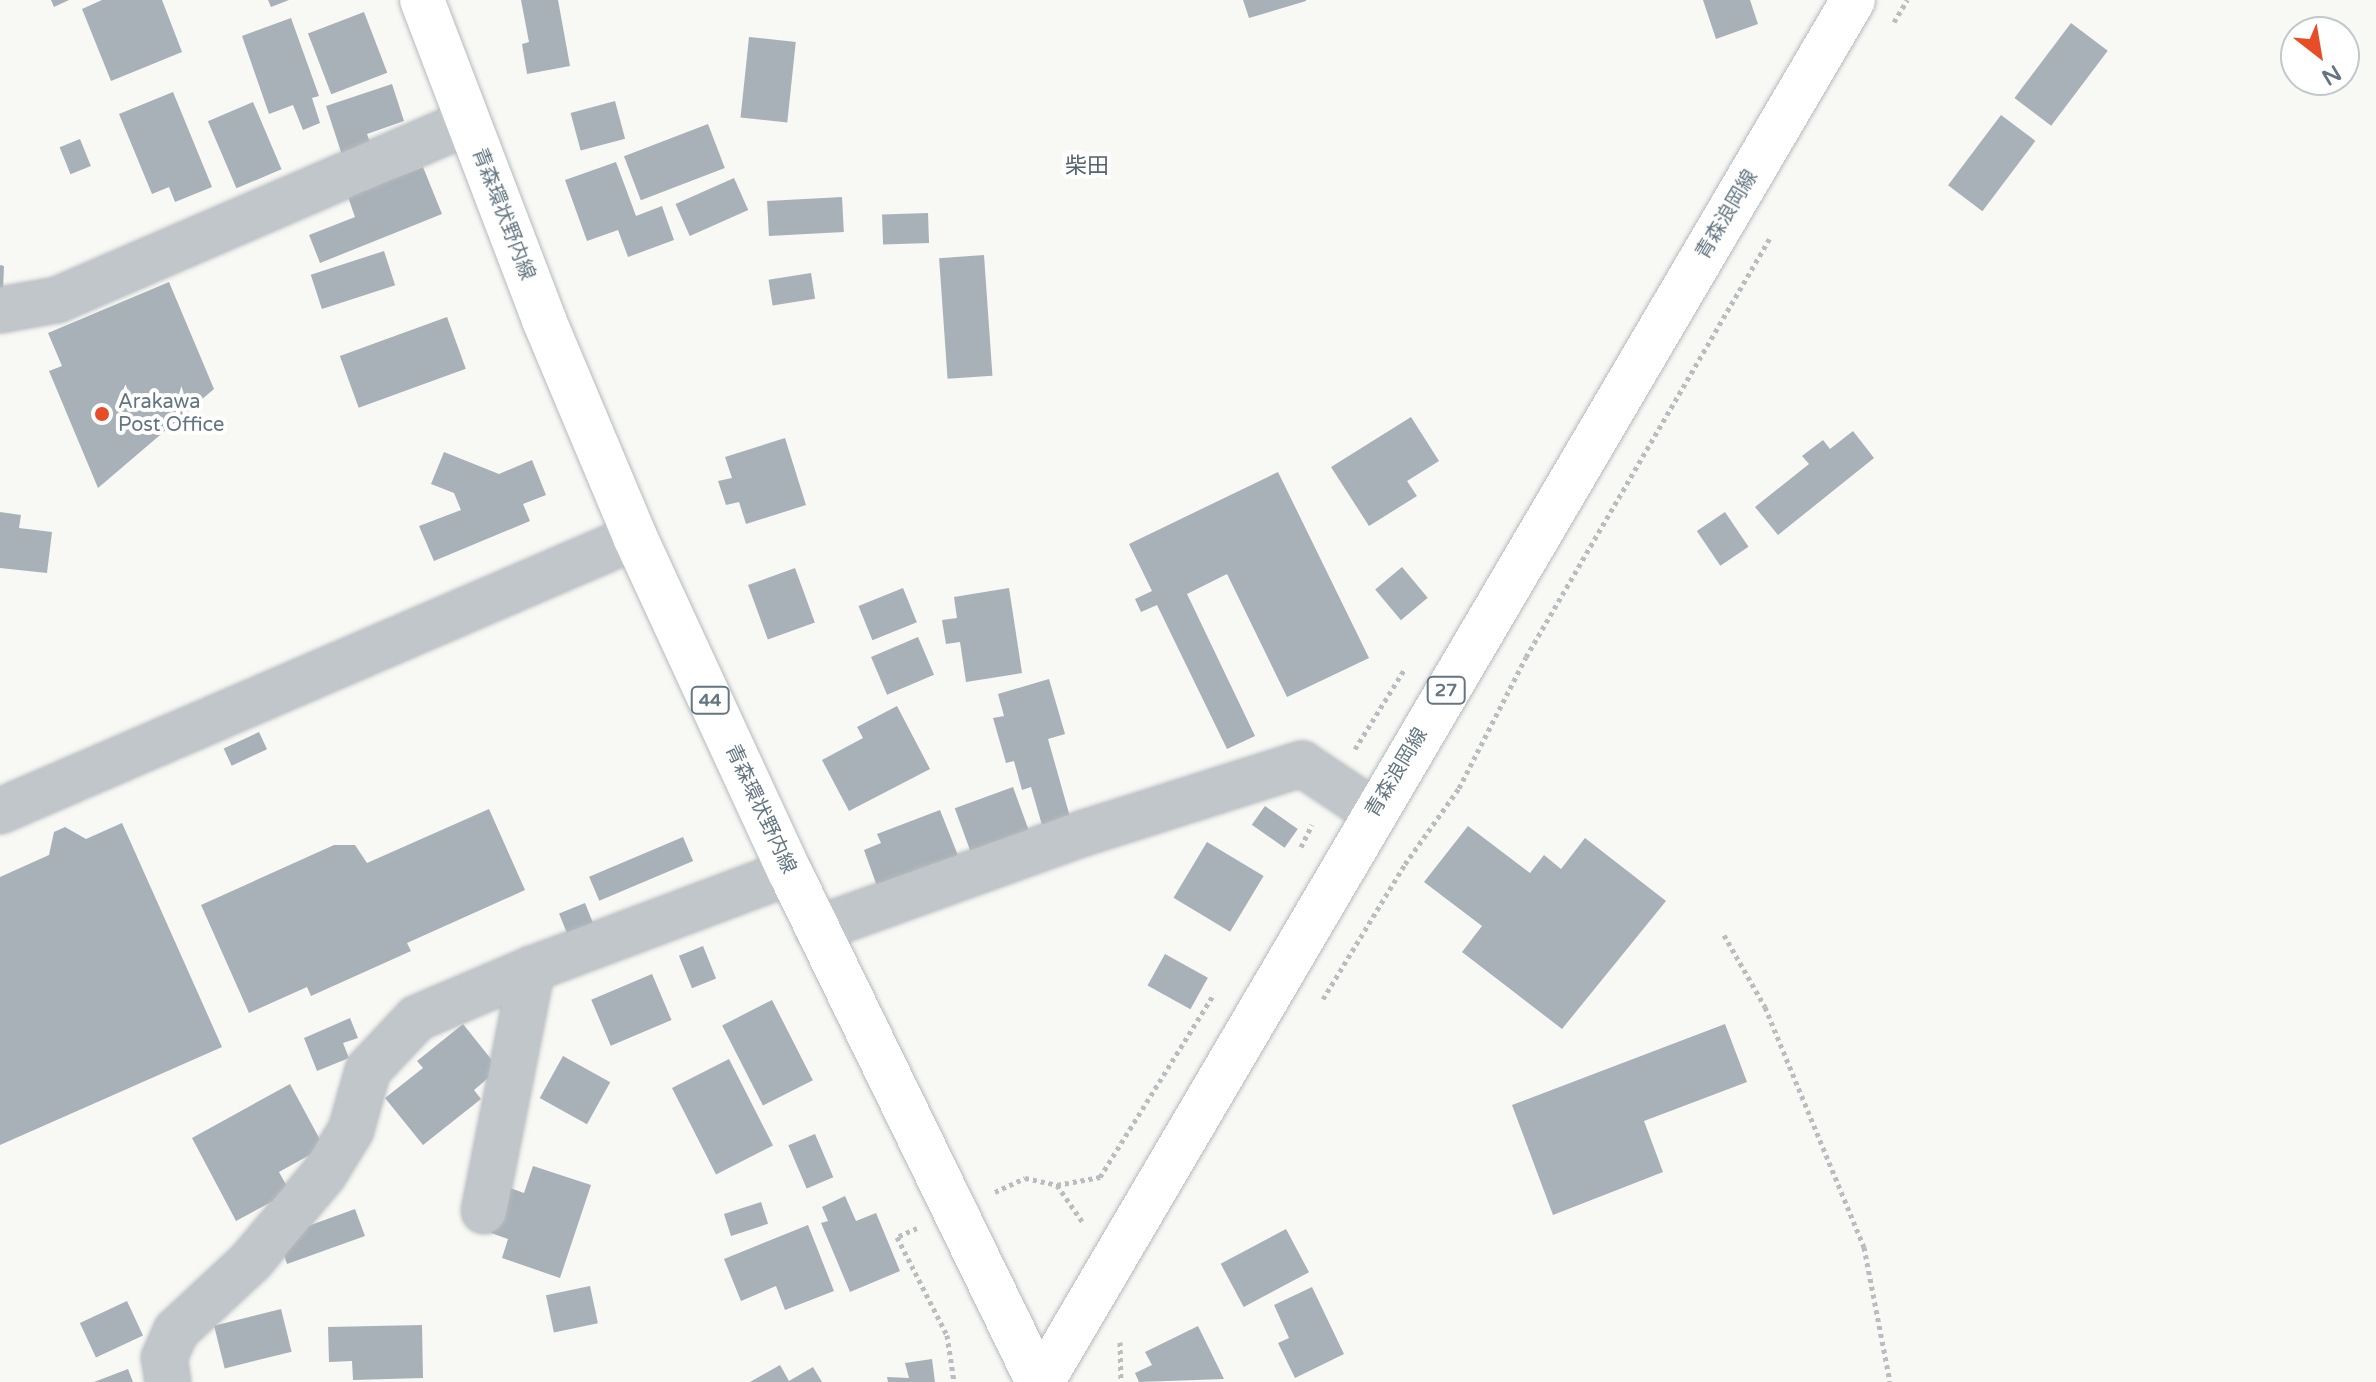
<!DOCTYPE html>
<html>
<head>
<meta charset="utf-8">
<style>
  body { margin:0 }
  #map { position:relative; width:2376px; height:1382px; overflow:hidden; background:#f8f8f5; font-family:"Varela Round","Noto Sans JP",sans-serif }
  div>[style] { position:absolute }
  .building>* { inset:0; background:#a8b1b7; transform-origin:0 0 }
  .path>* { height:5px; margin-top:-2.5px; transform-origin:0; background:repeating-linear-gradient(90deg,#b9bdc0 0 4px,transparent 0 8px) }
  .roads { filter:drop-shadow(0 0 2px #b5babe) drop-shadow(0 0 2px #b5babe) }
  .minor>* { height:44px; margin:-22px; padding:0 22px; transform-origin:22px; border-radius:22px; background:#c1c6ca }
  .major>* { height:44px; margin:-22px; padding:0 22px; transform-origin:22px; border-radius:22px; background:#fff }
  .dots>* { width:22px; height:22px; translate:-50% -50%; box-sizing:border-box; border:4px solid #fff; border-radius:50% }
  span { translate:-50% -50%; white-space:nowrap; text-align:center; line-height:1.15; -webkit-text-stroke:8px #fff; paint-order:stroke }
  .shield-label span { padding:2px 6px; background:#fff; border:2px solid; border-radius:6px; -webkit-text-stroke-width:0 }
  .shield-label { font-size:18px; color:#637581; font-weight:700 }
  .street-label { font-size:20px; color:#637581 }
  .poi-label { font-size:20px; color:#637581 }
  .left { translate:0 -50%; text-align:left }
  .neighbourhood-label { font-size:22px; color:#55636c }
  .north { position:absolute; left:2280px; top:16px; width:80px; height:80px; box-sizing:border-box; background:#fff; border:2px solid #c1c8cd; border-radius:50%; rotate:149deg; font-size:22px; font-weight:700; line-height:32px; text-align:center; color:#637581 }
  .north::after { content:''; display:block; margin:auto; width:28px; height:36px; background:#e74d27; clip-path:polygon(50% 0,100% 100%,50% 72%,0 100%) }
</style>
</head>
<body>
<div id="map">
  <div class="building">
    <div style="clip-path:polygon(51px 0,69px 0,54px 7px)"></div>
    <div style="clip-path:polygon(162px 0,182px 52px,111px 81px,82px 9px,102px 0)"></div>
    <div style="clip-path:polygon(268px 0,289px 0,271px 7px)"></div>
    <div style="clip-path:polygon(521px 0,558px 0,570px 66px,527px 74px,522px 44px,529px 42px)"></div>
    <div style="clip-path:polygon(1243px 0,1306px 0,1306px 1px,1249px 18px)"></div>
    <div style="clip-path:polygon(1703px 0,1750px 0,1758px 24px,1716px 39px)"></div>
    <div style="left:364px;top:12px;width:65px;height:60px;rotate:69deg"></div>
    <div style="clip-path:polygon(291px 18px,319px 96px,312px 98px,320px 123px,303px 130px,293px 105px,269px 114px,242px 36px)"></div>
    <div style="left:2071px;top:23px;width:46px;height:94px;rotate:37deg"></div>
    <div style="left:749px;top:37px;width:47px;height:81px;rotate:6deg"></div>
    <div style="clip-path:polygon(392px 84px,404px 121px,367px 134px,371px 145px,342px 155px,326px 106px)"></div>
    <div style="clip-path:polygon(173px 92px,212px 187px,175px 202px,169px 187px,152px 194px,119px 114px)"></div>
    <div style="left:615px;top:101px;width:39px;height:46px;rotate:75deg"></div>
    <div style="left:253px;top:102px;width:73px;height:49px;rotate:67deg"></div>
    <div style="left:2001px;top:115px;width:43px;height:88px;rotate:37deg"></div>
    <div style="left:708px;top:124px;width:47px;height:90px;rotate:69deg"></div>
    <div style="left:80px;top:139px;width:29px;height:22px;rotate:68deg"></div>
    <div style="clip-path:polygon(616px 162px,636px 216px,662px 206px,674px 240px,628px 257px,618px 230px,587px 241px,565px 180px)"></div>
    <div style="clip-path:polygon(423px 167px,442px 214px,320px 263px,309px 235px,355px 217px,348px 197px)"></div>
    <div style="left:734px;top:178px;width:35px;height:64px;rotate:66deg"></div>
    <div style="left:842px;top:197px;width:35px;height:75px;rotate:87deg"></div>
    <div style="left:928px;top:213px;width:30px;height:46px;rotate:88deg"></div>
    <div style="left:384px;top:251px;width:36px;height:77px;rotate:72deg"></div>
    <div style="left:984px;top:255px;width:121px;height:45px;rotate:86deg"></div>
    <div style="clip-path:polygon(0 265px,4px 266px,3px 291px,0 291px)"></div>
    <div style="left:811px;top:273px;width:26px;height:43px;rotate:81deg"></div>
    <div style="clip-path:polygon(169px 282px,214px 389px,98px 488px,49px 371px,62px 366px,48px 333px)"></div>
    <div style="left:447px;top:317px;width:55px;height:114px;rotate:70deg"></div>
    <div style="clip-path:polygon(1411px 417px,1439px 461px,1407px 481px,1417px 496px,1369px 526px,1331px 467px)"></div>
    <div style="clip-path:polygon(1853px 431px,1874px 458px,1778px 535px,1755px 507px,1809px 464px,1802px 456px,1823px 440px,1830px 449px)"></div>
    <div style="clip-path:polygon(785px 438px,806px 505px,746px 524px,739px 502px,726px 505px,718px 481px,732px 478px,725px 457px)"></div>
    <div style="clip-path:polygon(444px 452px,499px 474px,532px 460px,546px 495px,523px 504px,530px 521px,434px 561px,419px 526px,461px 510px,454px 493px,431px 484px)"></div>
    <div style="clip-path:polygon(1278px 472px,1369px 658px,1287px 697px,1227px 574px,1187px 594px,1255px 736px,1227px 749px,1157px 605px,1141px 612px,1135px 599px,1152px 591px,1129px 544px)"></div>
    <div style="clip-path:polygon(0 512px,21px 515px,19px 528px,52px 532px,47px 573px,0 568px)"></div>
    <div style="left:1725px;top:512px;width:42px;height:34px;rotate:56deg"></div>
    <div style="left:1402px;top:567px;width:40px;height:35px;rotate:50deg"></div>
    <div style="left:795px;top:568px;width:58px;height:50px;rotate:70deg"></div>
    <div style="left:903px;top:588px;width:37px;height:48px;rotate:68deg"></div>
    <div style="clip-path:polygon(1009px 588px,1022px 673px,966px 682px,960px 642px,946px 644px,942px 620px,957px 618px,954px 597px)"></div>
    <div style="left:918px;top:637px;width:41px;height:51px;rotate:67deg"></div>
    <div style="clip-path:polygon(1049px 679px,1065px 734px,1048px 739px,1070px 817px,1042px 825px,1031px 787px,1022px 790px,1014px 761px,1006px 763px,993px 718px,1004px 716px,998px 694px)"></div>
    <div style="clip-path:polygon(897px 706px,930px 769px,849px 811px,822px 760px,863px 738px,857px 727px)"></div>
    <div style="left:259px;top:732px;width:19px;height:39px;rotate:65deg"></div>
    <div style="left:1013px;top:787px;width:49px;height:62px;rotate:70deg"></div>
    <div style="left:1265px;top:806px;width:40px;height:23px;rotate:35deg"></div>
    <div style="clip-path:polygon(489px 809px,525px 890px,407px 943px,411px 951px,311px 996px,307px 987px,249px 1013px,201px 905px,334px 845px,355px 845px,367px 863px)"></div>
    <div style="clip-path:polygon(940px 810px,959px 858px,878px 889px,864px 850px,881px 843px,877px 834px)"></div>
    <div style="clip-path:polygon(122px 823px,222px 1047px,0 1145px,0 877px,49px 855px,54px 832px,65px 827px,86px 839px)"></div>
    <div style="clip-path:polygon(1468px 826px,1530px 873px,1544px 855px,1561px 869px,1585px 838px,1666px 901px,1562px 1029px,1462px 952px,1482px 926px,1424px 882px)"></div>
    <div style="left:683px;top:837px;width:26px;height:102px;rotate:67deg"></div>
    <div style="left:1207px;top:842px;width:66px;height:65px;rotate:31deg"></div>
    <div style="left:585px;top:903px;width:29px;height:28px;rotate:68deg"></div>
    <div style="left:703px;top:946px;width:35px;height:26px;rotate:68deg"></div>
    <div style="left:1165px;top:954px;width:49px;height:36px;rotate:29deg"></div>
    <div style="left:652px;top:974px;width:50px;height:66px;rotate:67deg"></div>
    <div style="left:772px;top:1000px;width:90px;height:56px;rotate:63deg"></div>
    <div style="clip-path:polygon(350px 1018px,358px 1038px,343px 1043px,349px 1058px,317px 1071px,304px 1038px)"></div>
    <div style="clip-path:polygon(463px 1024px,499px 1069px,474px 1090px,481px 1099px,423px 1145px,385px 1098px,423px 1068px,417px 1061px)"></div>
    <div style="clip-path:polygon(1725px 1024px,1747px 1082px,1644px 1121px,1663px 1172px,1553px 1215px,1512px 1105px)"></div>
    <div style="left:563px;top:1056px;width:54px;height:48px;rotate:29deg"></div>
    <div style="left:729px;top:1059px;width:97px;height:64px;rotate:63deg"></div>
    <div style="clip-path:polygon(290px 1084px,324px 1147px,279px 1172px,290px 1192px,236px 1221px,192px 1138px)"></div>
    <div style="left:815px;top:1134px;width:47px;height:29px;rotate:67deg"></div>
    <div style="clip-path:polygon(533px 1166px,591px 1185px,560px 1278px,502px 1258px,508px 1239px,491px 1233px,507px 1187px,524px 1193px)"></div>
    <div style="clip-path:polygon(845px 1196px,856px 1221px,876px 1213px,900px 1271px,850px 1292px,821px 1223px,828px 1221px,822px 1207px)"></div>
    <div style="left:761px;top:1202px;width:23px;height:39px;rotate:72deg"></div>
    <div style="clip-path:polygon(355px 1209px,365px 1236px,287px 1264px,281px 1246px,308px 1226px)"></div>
    <div style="clip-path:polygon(808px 1225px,834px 1291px,785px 1310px,776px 1286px,741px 1301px,724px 1259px)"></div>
    <div style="left:1286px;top:1229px;width:49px;height:74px;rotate:62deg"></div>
    <div style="left:590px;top:1286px;width:38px;height:45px;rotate:78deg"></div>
    <div style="clip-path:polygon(1312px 1287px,1344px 1354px,1295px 1378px,1278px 1343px,1289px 1338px,1274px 1305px)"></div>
    <div style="left:127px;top:1301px;width:38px;height:52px;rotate:65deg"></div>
    <div style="left:281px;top:1309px;width:44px;height:69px;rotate:76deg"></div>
    <div style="clip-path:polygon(422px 1325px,423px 1378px,353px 1380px,352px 1361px,329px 1362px,328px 1327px)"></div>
    <div style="clip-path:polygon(1198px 1326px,1224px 1379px,1139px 1382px,1135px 1373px,1152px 1365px,1145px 1352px)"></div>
    <div style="clip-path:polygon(932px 1359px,935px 1382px,888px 1382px,887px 1377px,909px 1378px,905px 1363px)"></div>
    <div style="clip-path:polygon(780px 1365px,789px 1381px,813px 1367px,822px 1382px,750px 1382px)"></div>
    <div style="clip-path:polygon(128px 1369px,133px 1382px,94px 1382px)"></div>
  </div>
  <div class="path">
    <div style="left:1894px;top:22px;width:26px;rotate:-59deg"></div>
    <div style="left:1355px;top:749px;width:93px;rotate:-58.2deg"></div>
    <div style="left:1301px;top:847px;width:25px;rotate:-64deg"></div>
    <div style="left:1724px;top:935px;width:83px;rotate:60.3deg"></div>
    <div style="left:1765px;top:1007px;width:260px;rotate:67.6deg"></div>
    <div style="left:1864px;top:1247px;width:137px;rotate:79.1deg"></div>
    <div style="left:1323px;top:999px;width:158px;rotate:-58.7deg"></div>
    <div style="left:1405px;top:864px;width:93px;rotate:-54.6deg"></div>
    <div style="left:1459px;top:788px;width:147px;rotate:-62.9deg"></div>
    <div style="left:1526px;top:657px;width:484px;rotate:-59.8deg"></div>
    <div style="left:1057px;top:1185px;width:47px;rotate:55.3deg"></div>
    <div style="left:995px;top:1192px;width:33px;rotate:-25deg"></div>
    <div style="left:1025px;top:1178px;width:33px;rotate:12deg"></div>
    <div style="left:1057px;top:1185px;width:44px;rotate:-10.5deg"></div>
    <div style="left:1100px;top:1177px;width:216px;rotate:-58.1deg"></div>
    <div style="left:917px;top:1228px;width:22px;rotate:156deg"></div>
    <div style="left:897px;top:1237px;width:110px;rotate:63deg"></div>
    <div style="left:947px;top:1335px;width:48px;rotate:81.5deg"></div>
    <div style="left:1120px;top:1342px;width:40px;rotate:88.6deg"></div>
  </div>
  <div class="roads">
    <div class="minor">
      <div style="left:0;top:310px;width:58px;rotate:-10deg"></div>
      <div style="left:57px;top:300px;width:448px;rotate:-23.4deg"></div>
      <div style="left:0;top:811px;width:692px;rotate:-23.34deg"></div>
      <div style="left:817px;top:929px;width:284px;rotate:-19.8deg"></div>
      <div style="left:1084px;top:833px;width:229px;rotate:-17.6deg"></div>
      <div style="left:1302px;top:764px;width:87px;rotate:33.7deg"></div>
      <div style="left:484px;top:1211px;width:247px;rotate:-78.8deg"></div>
      <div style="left:168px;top:1382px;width:24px;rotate:-99deg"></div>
      <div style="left:164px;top:1358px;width:30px;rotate:-66deg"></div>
      <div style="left:176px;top:1331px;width:103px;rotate:-43deg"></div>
      <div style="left:251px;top:1261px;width:114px;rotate:-50deg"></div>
      <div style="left:324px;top:1174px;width:52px;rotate:-58.5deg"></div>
      <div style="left:351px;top:1130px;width:62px;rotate:-74.2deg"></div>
      <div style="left:368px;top:1070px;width:71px;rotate:-46.7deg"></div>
      <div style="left:417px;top:1018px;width:125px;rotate:-23.1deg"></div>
      <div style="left:532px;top:969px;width:276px;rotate:-20.6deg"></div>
    </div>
    <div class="major">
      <div style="left:422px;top:0;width:342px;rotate:69.1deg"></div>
      <div style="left:544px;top:320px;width:235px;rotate:67.2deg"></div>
      <div style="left:635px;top:537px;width:369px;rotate:65.2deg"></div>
      <div style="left:790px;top:872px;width:567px;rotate:64.07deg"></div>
      <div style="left:1042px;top:1382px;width:1602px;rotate:-59.59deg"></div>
    </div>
  </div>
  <div class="dots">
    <div style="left:102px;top:414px;background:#e74d27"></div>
  </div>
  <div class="shield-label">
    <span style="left:1446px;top:690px">27</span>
    <span style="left:710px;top:700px">44</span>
  </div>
  <div class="street-label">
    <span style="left:503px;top:214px;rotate:69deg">青森環状野内線</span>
    <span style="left:1727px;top:215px;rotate:-59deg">青森浪岡線</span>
    <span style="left:1397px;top:773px;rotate:-59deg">青森浪岡線</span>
    <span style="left:760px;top:809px;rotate:65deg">青森環状野内線</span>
  </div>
  <div class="poi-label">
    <span class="left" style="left:118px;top:414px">Arakawa<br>Post Office</span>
  </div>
  <div class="neighbourhood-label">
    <span style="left:1087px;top:167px">柴田</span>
  </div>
  <div class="north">N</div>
</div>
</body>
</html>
